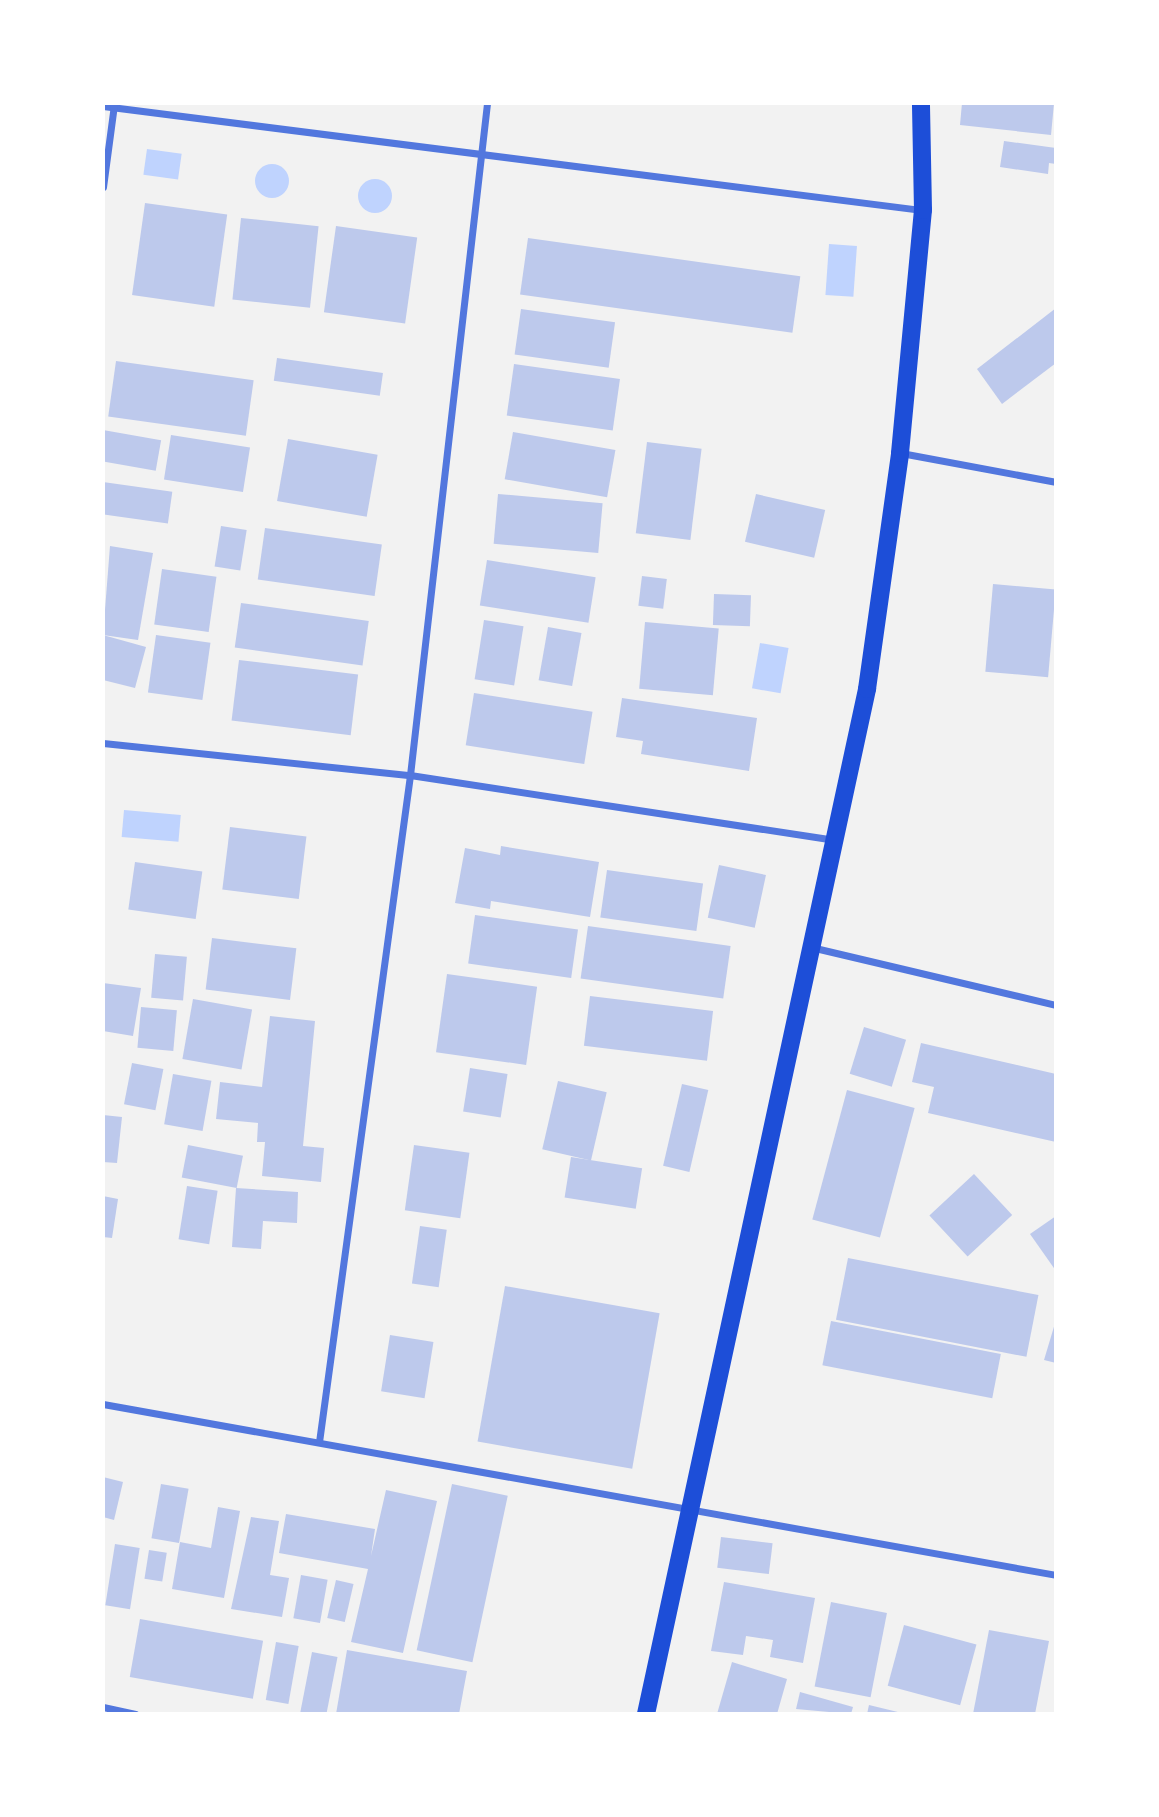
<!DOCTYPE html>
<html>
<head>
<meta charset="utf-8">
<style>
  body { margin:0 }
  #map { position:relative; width:1159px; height:1817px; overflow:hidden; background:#f2f2f2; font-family:Lora,serif }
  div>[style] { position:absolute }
  .water>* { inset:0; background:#bfd3fe; transform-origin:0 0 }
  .round { border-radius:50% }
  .building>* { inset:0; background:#bdc9ec; transform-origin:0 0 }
  .minor>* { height:7px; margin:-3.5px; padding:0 3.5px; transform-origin:3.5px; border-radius:3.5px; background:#5277de }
  .primary>* { height:18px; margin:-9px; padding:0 9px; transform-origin:9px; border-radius:9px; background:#1d4ed8 }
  span { translate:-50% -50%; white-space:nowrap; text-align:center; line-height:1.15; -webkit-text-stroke:7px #fff; paint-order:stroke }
  .frame { position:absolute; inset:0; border:105px solid #fff; pointer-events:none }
</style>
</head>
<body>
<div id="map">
  <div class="water">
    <div style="left:147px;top:149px;width:35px;height:26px;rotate:8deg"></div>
    <div class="round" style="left:255px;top:164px;width:34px;height:34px"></div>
    <div class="round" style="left:358px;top:179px;width:34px;height:34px"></div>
    <div style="left:829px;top:244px;width:28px;height:51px;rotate:4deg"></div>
    <div style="left:760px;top:643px;width:29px;height:46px;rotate:10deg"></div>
    <div style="left:124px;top:810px;width:57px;height:27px;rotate:5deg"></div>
  </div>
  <div class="building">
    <div style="clip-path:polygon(962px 103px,1054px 103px,1051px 135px,960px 125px)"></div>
    <div style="clip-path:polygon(1004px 141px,1056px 148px,1056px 164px,1049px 163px,1048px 174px,1000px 167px)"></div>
    <div style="left:145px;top:203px;width:83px;height:93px;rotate:8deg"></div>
    <div style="left:241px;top:218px;width:78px;height:82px;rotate:6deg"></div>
    <div style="left:336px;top:226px;width:82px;height:87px;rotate:8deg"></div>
    <div style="left:528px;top:238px;width:275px;height:57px;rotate:8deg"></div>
    <div style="clip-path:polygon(1056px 308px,1056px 363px,1002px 404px,977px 369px)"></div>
    <div style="left:521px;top:309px;width:95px;height:46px;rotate:8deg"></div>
    <div style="left:277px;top:358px;width:107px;height:23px;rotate:8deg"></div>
    <div style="left:116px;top:361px;width:139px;height:56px;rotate:8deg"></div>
    <div style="left:514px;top:364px;width:107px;height:52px;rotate:8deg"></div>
    <div style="left:103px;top:430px;width:59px;height:31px;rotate:10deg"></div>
    <div style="left:513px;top:432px;width:104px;height:48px;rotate:10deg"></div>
    <div style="left:171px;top:435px;width:80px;height:45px;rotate:9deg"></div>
    <div style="left:288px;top:439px;width:91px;height:63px;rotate:10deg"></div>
    <div style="left:647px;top:442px;width:55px;height:92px;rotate:7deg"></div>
    <div style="left:103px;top:482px;width:70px;height:32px;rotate:8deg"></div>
    <div style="left:498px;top:494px;width:105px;height:50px;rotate:5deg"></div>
    <div style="left:756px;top:494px;width:71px;height:49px;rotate:13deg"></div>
    <div style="left:221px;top:526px;width:26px;height:41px;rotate:9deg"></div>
    <div style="left:265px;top:528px;width:118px;height:52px;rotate:8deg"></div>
    <div style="clip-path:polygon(110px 546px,153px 553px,138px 640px,103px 635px)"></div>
    <div style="left:487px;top:560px;width:110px;height:46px;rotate:9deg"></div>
    <div style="left:162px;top:569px;width:55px;height:56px;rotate:8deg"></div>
    <div style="left:642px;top:576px;width:25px;height:30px;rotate:7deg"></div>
    <div style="left:993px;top:584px;width:63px;height:88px;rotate:5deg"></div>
    <div style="left:714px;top:594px;width:37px;height:31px;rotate:2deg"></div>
    <div style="left:241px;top:603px;width:129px;height:45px;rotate:8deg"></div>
    <div style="left:484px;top:620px;width:40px;height:60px;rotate:9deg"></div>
    <div style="left:645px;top:622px;width:74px;height:67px;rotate:5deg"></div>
    <div style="left:548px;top:627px;width:34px;height:54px;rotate:10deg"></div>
    <div style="clip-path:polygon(103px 635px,146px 647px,135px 688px,103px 680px)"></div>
    <div style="left:156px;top:635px;width:55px;height:58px;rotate:8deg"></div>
    <div style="left:239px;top:660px;width:120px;height:61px;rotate:7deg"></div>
    <div style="left:474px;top:693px;width:120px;height:53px;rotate:9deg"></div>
    <div style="clip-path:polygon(622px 698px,757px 718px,749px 771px,641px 754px,643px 741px,616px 737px)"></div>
    <div style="left:230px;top:827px;width:77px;height:63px;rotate:7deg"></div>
    <div style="clip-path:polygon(501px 846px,599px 862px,590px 917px,491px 901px,490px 909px,455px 903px,465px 848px,500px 855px)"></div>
    <div style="left:135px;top:862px;width:68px;height:48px;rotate:8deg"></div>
    <div style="left:719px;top:865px;width:48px;height:54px;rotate:12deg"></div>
    <div style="left:607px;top:870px;width:97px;height:48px;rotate:8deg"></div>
    <div style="left:475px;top:915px;width:104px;height:49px;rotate:8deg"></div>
    <div style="left:588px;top:926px;width:144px;height:53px;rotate:8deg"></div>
    <div style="left:212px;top:938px;width:85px;height:52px;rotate:7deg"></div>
    <div style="left:155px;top:954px;width:32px;height:44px;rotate:5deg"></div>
    <div style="left:447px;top:974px;width:91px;height:79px;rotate:8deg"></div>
    <div style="clip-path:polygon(103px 983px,141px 988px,133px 1036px,103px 1031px)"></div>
    <div style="left:590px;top:996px;width:124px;height:50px;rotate:7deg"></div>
    <div style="left:193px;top:999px;width:60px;height:61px;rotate:10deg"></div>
    <div style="left:141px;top:1007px;width:36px;height:41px;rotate:5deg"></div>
    <div style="clip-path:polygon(270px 1016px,315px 1021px,303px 1146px,324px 1148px,321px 1182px,262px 1176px,265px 1142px,257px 1142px,258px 1123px,216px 1119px,220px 1082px,262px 1087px)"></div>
    <div style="left:864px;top:1027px;width:44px;height:49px;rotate:17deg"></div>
    <div style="clip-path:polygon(921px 1043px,1056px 1074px,1056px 1142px,928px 1113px,934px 1087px,912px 1082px)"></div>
    <div style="left:132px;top:1063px;width:32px;height:42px;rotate:11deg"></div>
    <div style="left:470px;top:1068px;width:38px;height:44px;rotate:9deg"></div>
    <div style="left:173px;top:1074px;width:39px;height:51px;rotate:10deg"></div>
    <div style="left:558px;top:1081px;width:50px;height:70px;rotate:13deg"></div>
    <div style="left:682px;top:1084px;width:27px;height:84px;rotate:13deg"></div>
    <div style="left:847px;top:1090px;width:70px;height:134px;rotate:15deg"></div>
    <div style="clip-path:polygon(103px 1115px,122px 1117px,117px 1163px,103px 1162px)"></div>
    <div style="left:188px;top:1145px;width:56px;height:33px;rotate:11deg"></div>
    <div style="left:414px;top:1145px;width:56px;height:66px;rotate:8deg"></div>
    <div style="left:571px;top:1157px;width:72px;height:41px;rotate:9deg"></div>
    <div style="left:974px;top:1174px;width:56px;height:61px;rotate:47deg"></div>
    <div style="left:187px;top:1186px;width:31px;height:54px;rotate:9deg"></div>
    <div style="clip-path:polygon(236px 1188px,298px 1192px,297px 1223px,263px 1221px,261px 1249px,232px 1247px)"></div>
    <div style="clip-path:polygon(103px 1196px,118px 1199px,112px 1238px,103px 1237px)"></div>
    <div style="clip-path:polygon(1056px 1216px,1056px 1271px,1030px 1234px)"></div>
    <div style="left:420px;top:1226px;width:27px;height:58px;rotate:8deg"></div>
    <div style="left:848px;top:1258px;width:194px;height:63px;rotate:11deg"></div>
    <div style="left:505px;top:1286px;width:157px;height:158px;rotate:10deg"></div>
    <div style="clip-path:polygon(1056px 1320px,1056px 1363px,1044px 1360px)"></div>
    <div style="left:831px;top:1321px;width:173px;height:45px;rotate:11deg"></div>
    <div style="left:390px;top:1335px;width:44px;height:57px;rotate:9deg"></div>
    <div style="clip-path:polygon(103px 1477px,123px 1482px,114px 1520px,103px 1517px)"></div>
    <div style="left:161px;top:1484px;width:28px;height:55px;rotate:10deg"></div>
    <div style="left:452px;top:1484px;width:57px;height:170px;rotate:12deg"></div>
    <div style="clip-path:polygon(386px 1490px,437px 1501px,403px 1653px,351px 1642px,368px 1569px,279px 1553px,286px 1514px,375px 1529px,371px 1556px)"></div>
    <div style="clip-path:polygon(218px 1507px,240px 1511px,224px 1598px,172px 1589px,180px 1542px,211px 1548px)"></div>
    <div style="clip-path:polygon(251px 1517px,279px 1521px,270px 1575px,289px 1578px,282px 1617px,231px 1609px)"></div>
    <div style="left:721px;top:1537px;width:52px;height:31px;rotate:7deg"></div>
    <div style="left:115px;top:1544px;width:25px;height:62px;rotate:9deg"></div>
    <div style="left:149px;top:1550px;width:18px;height:29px;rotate:9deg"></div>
    <div style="left:301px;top:1575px;width:27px;height:44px;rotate:10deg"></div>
    <div style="left:336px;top:1580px;width:18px;height:39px;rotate:13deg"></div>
    <div style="clip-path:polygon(724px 1582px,815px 1598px,803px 1663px,770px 1657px,773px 1640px,746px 1636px,743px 1655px,711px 1651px)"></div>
    <div style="left:831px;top:1602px;width:57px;height:86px;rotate:11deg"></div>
    <div style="left:140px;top:1619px;width:125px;height:59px;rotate:10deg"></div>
    <div style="left:904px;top:1625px;width:75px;height:63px;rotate:15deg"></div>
    <div style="clip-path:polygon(989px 1630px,1049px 1641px,1035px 1714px,973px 1714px)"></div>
    <div style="left:276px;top:1642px;width:23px;height:59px;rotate:10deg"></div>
    <div style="clip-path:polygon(347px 1650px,467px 1671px,459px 1714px,336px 1714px)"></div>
    <div style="left:312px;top:1652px;width:26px;height:61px;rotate:11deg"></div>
    <div style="clip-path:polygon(732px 1662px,787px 1679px,777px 1714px,717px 1714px)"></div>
    <div style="clip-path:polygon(800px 1692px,853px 1707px,851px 1714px,796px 1709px)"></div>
    <div style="clip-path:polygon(869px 1705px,902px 1713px,902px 1714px,867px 1714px)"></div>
  </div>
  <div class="minor">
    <div style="left:103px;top:106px;width:826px;rotate:7.24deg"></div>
    <div style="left:103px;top:187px;width:83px;rotate:-82.4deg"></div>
    <div style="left:901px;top:453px;width:158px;rotate:10.6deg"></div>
    <div style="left:103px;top:743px;width:309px;rotate:6deg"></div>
    <div style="left:410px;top:775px;width:430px;rotate:8.7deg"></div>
    <div style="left:815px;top:948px;width:248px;rotate:13.3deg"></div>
    <div style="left:103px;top:1404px;width:968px;rotate:10.17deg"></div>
    <div style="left:319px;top:1442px;width:673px;rotate:-82.23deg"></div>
    <div style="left:410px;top:775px;width:676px;rotate:-83.46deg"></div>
    <div style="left:103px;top:1707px;width:33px;rotate:12deg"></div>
  </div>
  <div class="primary">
    <div style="left:646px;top:1714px;width:1049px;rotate:-77.83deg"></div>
    <div style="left:867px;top:689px;width:238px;rotate:-82deg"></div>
    <div style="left:900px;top:453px;width:244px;rotate:-84.6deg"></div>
    <div style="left:923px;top:210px;width:107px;rotate:-91.1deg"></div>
  </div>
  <div class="frame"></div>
</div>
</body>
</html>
